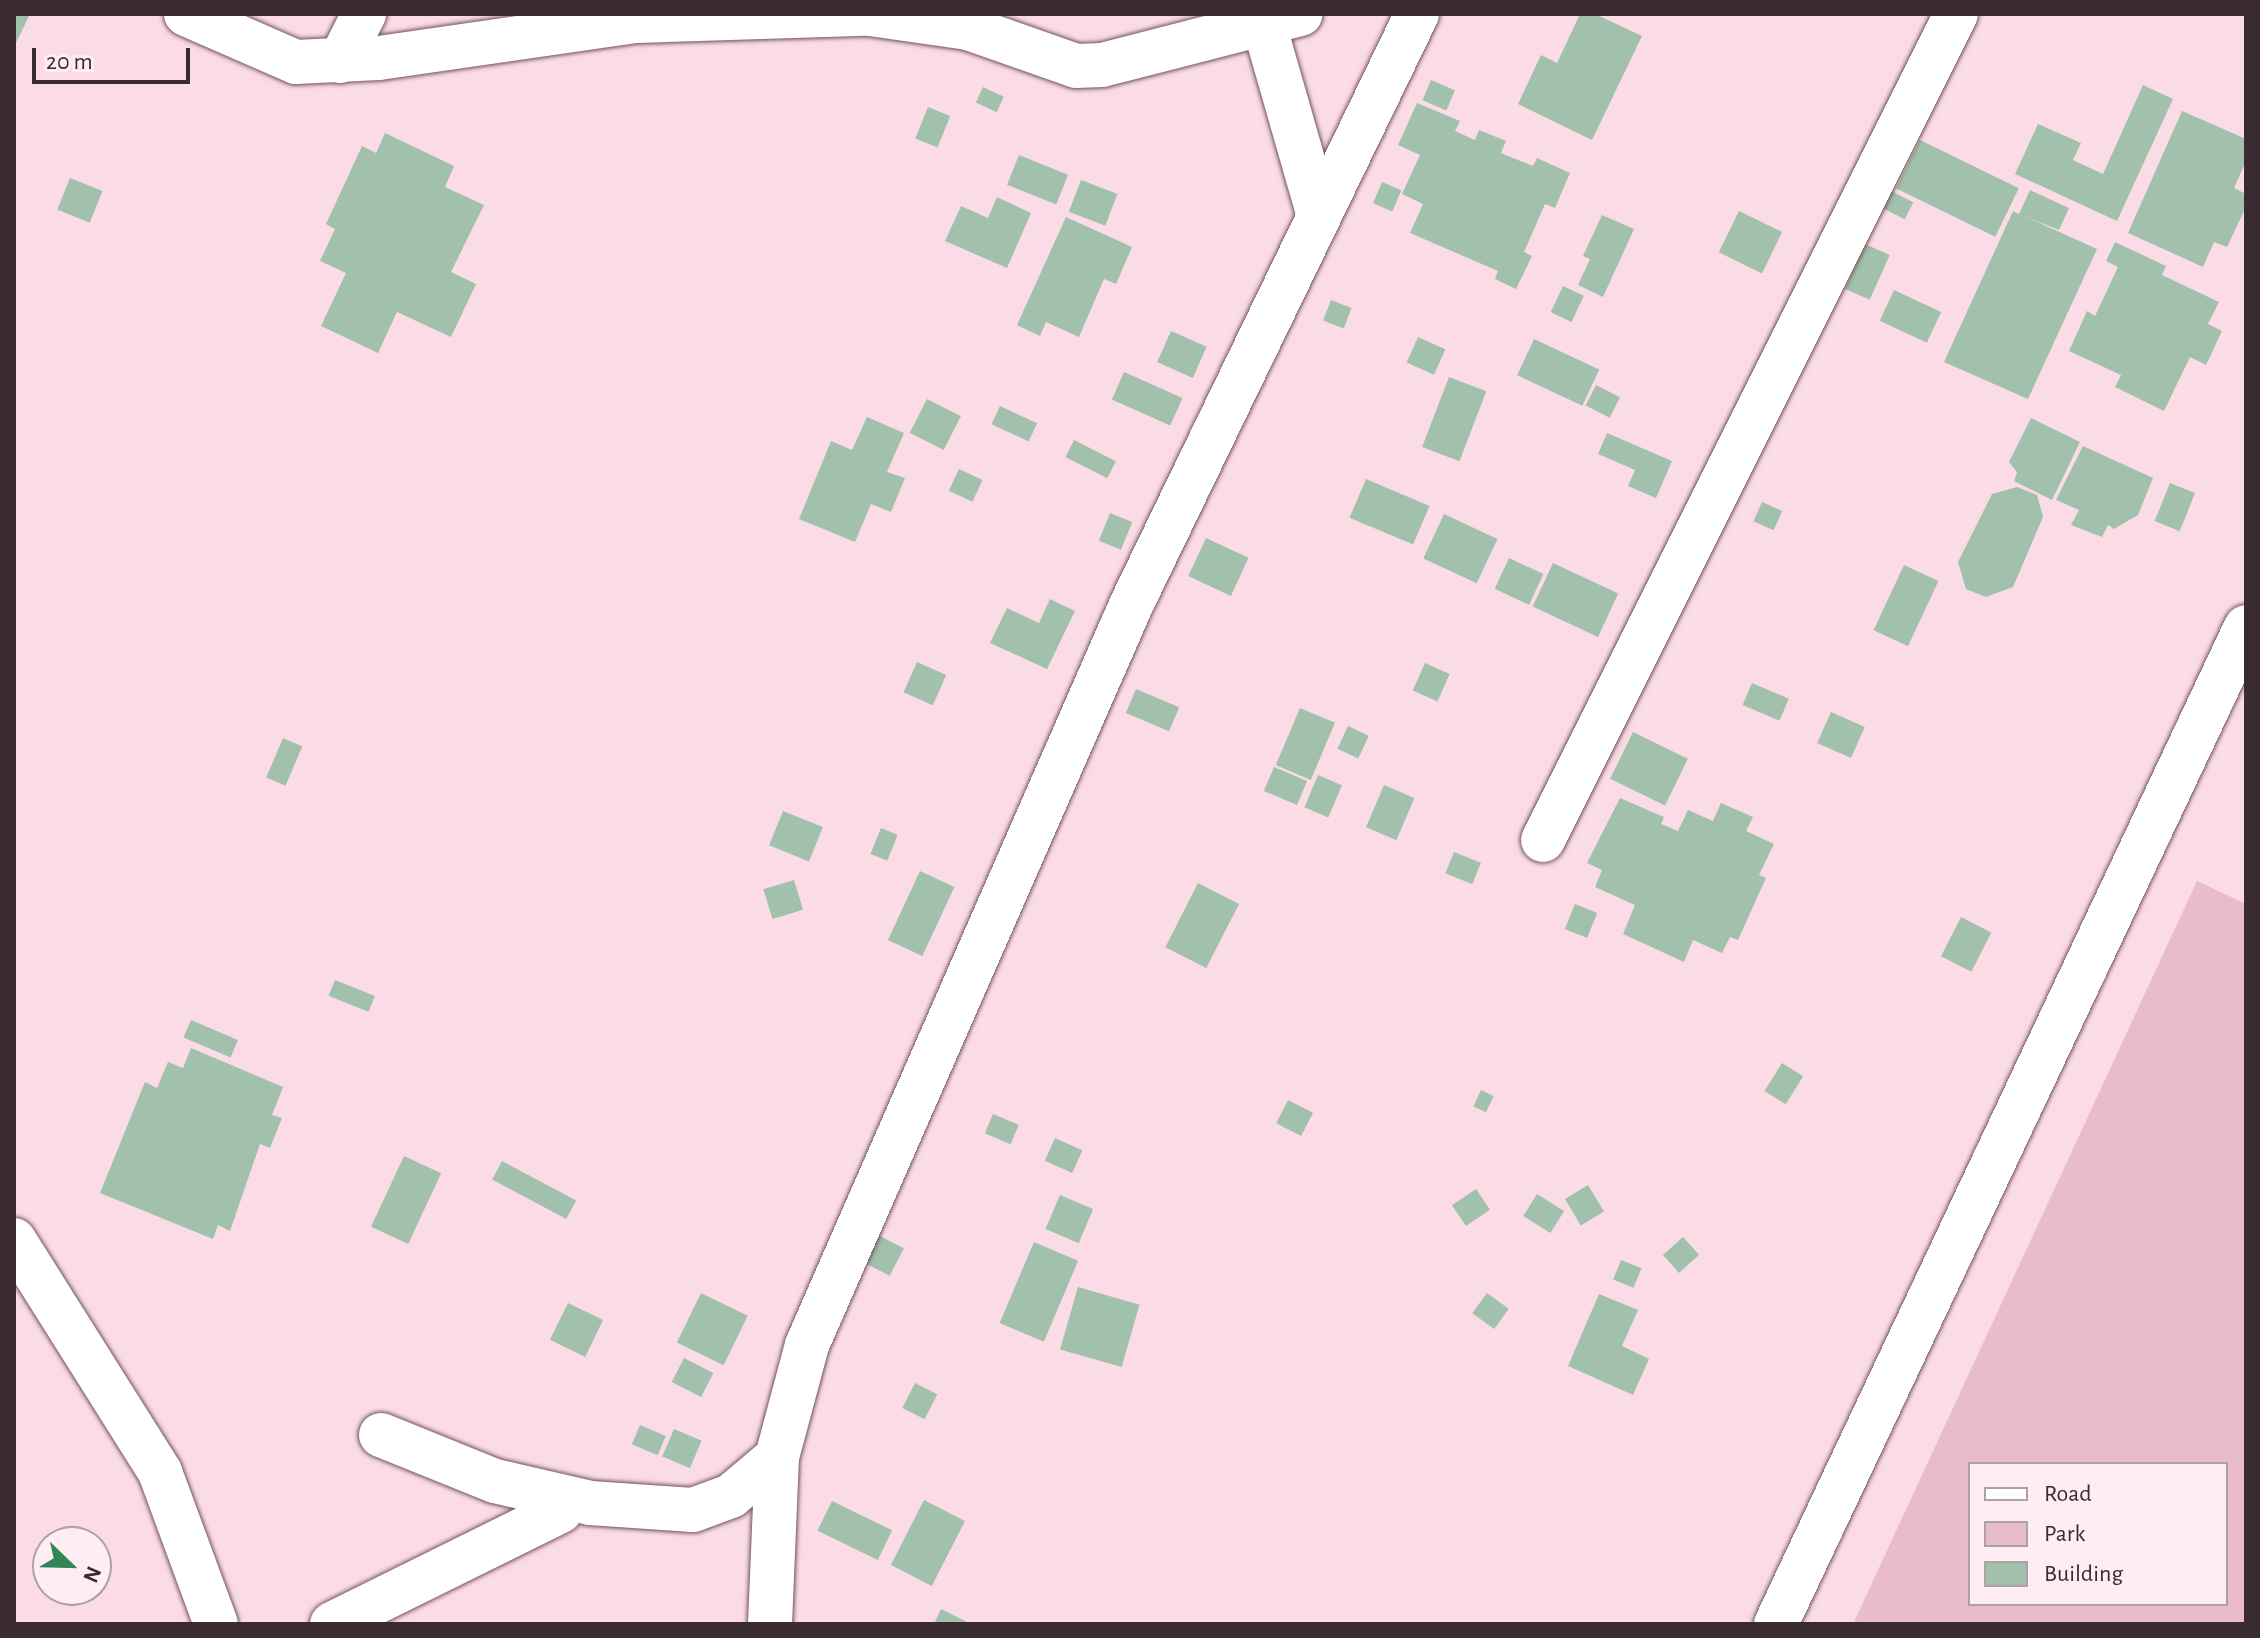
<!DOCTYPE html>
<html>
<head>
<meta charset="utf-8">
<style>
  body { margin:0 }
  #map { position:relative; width:2260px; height:1638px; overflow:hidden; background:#fbdce6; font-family:"Alegreya Sans",sans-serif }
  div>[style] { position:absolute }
  .green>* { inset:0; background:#e8bccb }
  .building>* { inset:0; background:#a1c1ac; transform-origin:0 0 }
  .roads { filter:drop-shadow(0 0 2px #73535e) drop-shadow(0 0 2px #73535e) }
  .street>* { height:44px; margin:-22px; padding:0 22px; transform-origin:22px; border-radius:22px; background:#fff }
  span { translate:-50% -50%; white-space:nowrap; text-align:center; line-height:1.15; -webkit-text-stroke:8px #feeef3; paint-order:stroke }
  .frame { position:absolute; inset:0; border:16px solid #392b30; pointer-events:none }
  .legend { position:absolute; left:1968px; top:1462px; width:260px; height:144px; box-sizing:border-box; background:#feeef3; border:2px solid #afa0a5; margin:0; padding:10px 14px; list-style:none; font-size:24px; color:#392b30 }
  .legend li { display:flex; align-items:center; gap:16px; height:40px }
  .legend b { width:40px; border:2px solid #afa0a5 }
  .north { position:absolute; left:32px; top:1526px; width:80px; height:80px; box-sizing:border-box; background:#feeef3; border:2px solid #afa0a5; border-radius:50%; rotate:113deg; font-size:22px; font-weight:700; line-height:32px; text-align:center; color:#392b30 }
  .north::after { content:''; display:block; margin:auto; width:28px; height:36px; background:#328557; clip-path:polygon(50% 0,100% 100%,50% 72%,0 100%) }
  .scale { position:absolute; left:32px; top:48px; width:158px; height:36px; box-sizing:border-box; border:4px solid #392b30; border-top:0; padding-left:10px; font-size:24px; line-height:28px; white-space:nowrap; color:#392b30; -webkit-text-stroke:6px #feeef3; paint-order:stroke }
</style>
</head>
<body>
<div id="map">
  <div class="green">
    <div style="clip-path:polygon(evenodd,2197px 881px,2246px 904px,2246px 1624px,1853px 1624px,2197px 881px,1970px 1464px,2226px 1464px,2226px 1604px,1970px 1604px,1970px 1464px)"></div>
  </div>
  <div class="building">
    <div style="clip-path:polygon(14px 14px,30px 14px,14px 47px)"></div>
    <div style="clip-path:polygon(1580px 14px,1595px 14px,1642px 36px,1592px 140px,1518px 104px,1541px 55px,1557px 63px)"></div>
    <div style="left:1431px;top:80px;width:26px;height:22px;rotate:23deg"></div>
    <div style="clip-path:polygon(2143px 85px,2173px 99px,2117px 221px,2015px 174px,2038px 124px,2081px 143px,2073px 160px,2103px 174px)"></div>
    <div style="left:983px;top:87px;width:23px;height:17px;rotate:25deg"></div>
    <div style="clip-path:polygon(1417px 103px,1460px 121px,1455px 131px,1475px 140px,1479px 130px,1506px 141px,1501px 153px,1533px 166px,1537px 158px,1570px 173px,1555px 208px,1545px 204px,1524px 252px,1532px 256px,1516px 289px,1495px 279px,1498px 271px,1410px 233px,1423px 204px,1402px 194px,1420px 155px,1398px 145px)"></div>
    <div style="left:928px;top:107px;width:24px;height:34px;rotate:22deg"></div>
    <div style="clip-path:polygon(2182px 111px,2246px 139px,2246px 161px,2234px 188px,2246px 194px,2246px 207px,2227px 247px,2214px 242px,2203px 267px,2128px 233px)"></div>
    <div style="clip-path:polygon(385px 133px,454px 166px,445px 187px,484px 205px,451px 272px,476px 284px,451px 337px,397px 312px,378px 353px,321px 326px,346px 273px,320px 261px,335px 229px,326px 224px,362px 146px,376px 153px)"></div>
    <div style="left:1920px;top:140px;width:110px;height:54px;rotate:26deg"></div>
    <div style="left:1019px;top:155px;width:53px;height:32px;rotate:22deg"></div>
    <div style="left:70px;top:178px;width:35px;height:34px;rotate:22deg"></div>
    <div style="left:1081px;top:180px;width:39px;height:34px;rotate:21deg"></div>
    <div style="left:1382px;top:182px;width:21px;height:23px;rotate:23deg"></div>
    <div style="clip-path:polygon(2030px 190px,2069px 208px,2059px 230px,2024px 216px,2097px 249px,2028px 399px,1944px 362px,2013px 211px,2019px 214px)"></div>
    <div style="left:1891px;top:191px;width:25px;height:19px;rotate:27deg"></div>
    <div style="clip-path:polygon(997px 197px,1031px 213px,1007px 268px,945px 241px,961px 206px,988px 218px)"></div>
    <div style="left:1739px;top:211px;width:48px;height:46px;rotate:26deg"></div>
    <div style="clip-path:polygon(1602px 215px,1634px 229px,1603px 297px,1578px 285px,1590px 259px,1583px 256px)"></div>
    <div style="clip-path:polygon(1066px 217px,1132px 247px,1116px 284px,1104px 279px,1079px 337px,1046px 322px,1040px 336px,1017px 325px)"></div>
    <div style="clip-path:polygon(2115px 242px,2166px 266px,2162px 275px,2219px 302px,2208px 324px,2222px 331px,2206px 365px,2190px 357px,2164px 411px,2115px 387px,2121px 375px,2069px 351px,2087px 311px,2095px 316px,2118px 267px,2106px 261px)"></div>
    <div style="left:1865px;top:244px;width:27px;height:49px;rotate:24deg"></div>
    <div style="left:1563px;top:286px;width:23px;height:29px;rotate:25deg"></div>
    <div style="left:1894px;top:290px;width:52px;height:34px;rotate:25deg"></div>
    <div style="left:1331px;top:300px;width:22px;height:22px;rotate:21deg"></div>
    <div style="left:1171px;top:331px;width:39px;height:34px;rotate:24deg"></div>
    <div style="left:1418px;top:337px;width:30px;height:28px;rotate:24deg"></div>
    <div style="left:1534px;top:339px;width:72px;height:40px;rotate:25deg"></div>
    <div style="left:1124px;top:372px;width:64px;height:30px;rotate:24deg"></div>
    <div style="left:1449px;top:377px;width:40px;height:75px;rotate:21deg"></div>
    <div style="left:1596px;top:385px;width:27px;height:23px;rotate:27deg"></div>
    <div style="left:927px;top:399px;width:38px;height:38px;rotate:27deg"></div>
    <div style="left:1000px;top:406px;width:41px;height:20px;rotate:25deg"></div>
    <div style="clip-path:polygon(867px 417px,904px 433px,887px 472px,905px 478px,891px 512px,871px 504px,855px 542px,799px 519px,831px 441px,852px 450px)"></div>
    <div style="clip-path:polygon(2031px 418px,2080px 442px,2052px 500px,2014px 481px,2017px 472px,2009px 462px)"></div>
    <div style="clip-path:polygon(1607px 433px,1672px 461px,1656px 498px,1628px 486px,1635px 470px,1598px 454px)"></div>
    <div style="left:1074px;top:440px;width:47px;height:19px;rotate:27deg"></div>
    <div style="clip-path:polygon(2083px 446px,2153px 478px,2138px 515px,2114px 529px,2108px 525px,2102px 537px,2071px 525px,2079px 510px,2056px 500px)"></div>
    <div style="left:959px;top:469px;width:26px;height:24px;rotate:25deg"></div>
    <div style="left:1366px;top:479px;width:69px;height:42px;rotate:23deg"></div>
    <div style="left:2170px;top:483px;width:27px;height:41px;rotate:22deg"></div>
    <div style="clip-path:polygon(2017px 487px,2037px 495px,2043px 517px,2013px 587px,1986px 597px,1966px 589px,1958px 562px,1992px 494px)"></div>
    <div style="left:1762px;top:502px;width:22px;height:21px;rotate:24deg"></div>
    <div style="left:1110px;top:513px;width:24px;height:30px;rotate:22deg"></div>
    <div style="left:1444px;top:514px;width:59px;height:49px;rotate:25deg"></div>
    <div style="left:1206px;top:538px;width:47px;height:42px;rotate:25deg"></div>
    <div style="left:1509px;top:558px;width:38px;height:34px;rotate:25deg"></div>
    <div style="left:1553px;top:563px;width:72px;height:48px;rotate:25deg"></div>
    <div style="left:1904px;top:565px;width:38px;height:72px;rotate:25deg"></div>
    <div style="clip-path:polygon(1050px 599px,1075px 611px,1047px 669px,990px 643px,1007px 608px,1039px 623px)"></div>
    <div style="left:917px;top:662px;width:32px;height:33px;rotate:24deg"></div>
    <div style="left:1425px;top:663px;width:27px;height:30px;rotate:24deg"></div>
    <div style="left:1752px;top:683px;width:40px;height:24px;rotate:23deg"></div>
    <div style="left:1136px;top:689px;width:47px;height:26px;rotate:23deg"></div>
    <div style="left:1300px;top:708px;width:38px;height:62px;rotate:23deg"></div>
    <div style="left:1831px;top:712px;width:37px;height:34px;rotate:24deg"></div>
    <div style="left:1348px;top:726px;width:23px;height:25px;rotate:25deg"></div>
    <div style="left:1633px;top:732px;width:61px;height:52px;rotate:26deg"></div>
    <div style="left:283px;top:738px;width:21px;height:43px;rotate:23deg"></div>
    <div style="left:1274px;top:767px;width:36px;height:26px;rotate:23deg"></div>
    <div style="left:1318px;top:775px;width:26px;height:35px;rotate:23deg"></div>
    <div style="left:1384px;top:785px;width:33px;height:46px;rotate:23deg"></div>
    <div style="clip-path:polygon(1620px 798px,1664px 817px,1661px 824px,1678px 831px,1688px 810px,1713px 821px,1721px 803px,1753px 817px,1746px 831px,1774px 844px,1759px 875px,1766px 878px,1738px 940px,1730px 937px,1722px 953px,1693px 940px,1684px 962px,1623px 934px,1635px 905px,1595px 887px,1602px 870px,1587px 863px)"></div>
    <div style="left:783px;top:811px;width:43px;height:37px;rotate:22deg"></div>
    <div style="left:881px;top:828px;width:18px;height:28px;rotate:22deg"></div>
    <div style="left:1454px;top:852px;width:29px;height:23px;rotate:22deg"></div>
    <div style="left:920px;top:871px;width:38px;height:76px;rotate:25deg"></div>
    <div style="left:794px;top:880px;width:31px;height:32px;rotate:73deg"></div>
    <div style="left:1198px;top:883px;width:46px;height:72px;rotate:27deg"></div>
    <div style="left:1575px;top:904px;width:24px;height:27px;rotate:22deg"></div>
    <div style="left:1961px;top:917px;width:34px;height:44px;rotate:27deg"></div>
    <div style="left:335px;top:980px;width:43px;height:17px;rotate:22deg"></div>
    <div style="left:191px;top:1020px;width:51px;height:19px;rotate:23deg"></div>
    <div style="clip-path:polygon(191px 1048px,283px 1087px,272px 1115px,282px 1118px,270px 1148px,260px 1144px,230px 1231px,218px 1225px,213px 1239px,100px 1193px,145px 1082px,157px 1088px,168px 1062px,183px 1068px)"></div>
    <div style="left:1782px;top:1063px;width:25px;height:33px;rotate:32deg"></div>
    <div style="left:1481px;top:1090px;width:14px;height:18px;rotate:25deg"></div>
    <div style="left:1288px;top:1100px;width:28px;height:26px;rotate:27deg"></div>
    <div style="left:993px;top:1114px;width:28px;height:21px;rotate:23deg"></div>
    <div style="left:1055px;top:1138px;width:30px;height:25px;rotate:24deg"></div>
    <div style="left:404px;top:1156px;width:41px;height:78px;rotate:25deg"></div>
    <div style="left:502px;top:1161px;width:84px;height:21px;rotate:28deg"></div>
    <div style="left:1588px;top:1185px;width:31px;height:27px;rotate:59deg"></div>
    <div style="left:1476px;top:1189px;width:25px;height:29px;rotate:56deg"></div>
    <div style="left:1537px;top:1194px;width:32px;height:26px;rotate:32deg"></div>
    <div style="left:1060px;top:1195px;width:36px;height:37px;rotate:23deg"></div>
    <div style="left:878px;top:1235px;width:29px;height:31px;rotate:27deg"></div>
    <div style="left:1683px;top:1237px;width:24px;height:27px;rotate:48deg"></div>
    <div style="left:1034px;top:1242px;width:48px;height:88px;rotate:23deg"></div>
    <div style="left:1621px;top:1260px;width:22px;height:21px;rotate:22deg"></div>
    <div style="left:1078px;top:1287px;width:64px;height:65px;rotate:16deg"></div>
    <div style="left:701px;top:1293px;width:52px;height:55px;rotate:26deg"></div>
    <div style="left:1487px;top:1293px;width:27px;height:25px;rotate:36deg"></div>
    <div style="clip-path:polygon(1599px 1294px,1638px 1310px,1622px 1346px,1649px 1359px,1633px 1395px,1568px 1366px)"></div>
    <div style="left:568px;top:1303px;width:39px;height:41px;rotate:26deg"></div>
    <div style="left:684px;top:1358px;width:33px;height:27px;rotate:27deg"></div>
    <div style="left:915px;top:1383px;width:25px;height:28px;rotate:27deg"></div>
    <div style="left:640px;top:1425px;width:28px;height:21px;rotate:23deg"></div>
    <div style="left:674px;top:1429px;width:30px;height:30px;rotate:23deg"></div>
    <div style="left:924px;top:1500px;width:46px;height:73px;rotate:27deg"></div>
    <div style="left:832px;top:1501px;width:67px;height:33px;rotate:26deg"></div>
    <div style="clip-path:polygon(941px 1609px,971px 1624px,934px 1624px)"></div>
  </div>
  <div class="roads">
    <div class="street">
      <div style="left:186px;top:14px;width:120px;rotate:23.6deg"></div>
      <div style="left:296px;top:62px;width:83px;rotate:-2.8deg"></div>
      <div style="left:379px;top:58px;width:261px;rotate:-8.2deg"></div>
      <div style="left:637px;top:21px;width:228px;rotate:-1.8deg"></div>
      <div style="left:870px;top:14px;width:99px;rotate:8.1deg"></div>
      <div style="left:968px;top:28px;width:114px;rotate:19.4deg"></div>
      <div style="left:1076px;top:66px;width:26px;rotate:-2deg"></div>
      <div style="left:1102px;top:65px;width:205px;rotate:-14.4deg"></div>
      <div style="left:1261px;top:14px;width:210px;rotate:74deg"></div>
      <div style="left:340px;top:61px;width:53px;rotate:-62.9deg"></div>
      <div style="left:1543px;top:840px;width:923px;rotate:-63.43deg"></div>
      <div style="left:14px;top:1240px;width:274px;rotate:57.8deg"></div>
      <div style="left:160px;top:1472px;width:162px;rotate:69.8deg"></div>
      <div style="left:381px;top:1435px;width:123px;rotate:22deg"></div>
      <div style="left:495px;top:1481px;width:98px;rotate:13deg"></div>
      <div style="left:590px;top:1503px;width:103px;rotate:3.9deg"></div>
      <div style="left:693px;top:1510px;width:40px;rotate:-20.2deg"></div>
      <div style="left:731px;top:1496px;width:60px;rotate:-40.3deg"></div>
      <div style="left:332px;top:1624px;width:255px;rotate:-26.3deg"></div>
      <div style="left:770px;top:1624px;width:167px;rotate:-87.6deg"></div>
      <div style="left:777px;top:1457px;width:116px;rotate:-75deg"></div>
      <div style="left:807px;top:1345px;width:808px;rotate:-66.35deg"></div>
      <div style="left:1131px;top:605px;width:657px;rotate:-64.18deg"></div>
      <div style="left:1776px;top:1624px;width:1102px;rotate:-64.76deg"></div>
    </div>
  </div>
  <div class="frame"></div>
  <ul class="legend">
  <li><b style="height:10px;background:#fff"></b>Road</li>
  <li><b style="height:22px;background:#e8bccb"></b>Park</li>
  <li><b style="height:22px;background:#a1c1ac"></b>Building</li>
  </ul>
  <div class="north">N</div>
  <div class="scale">20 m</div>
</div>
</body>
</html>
